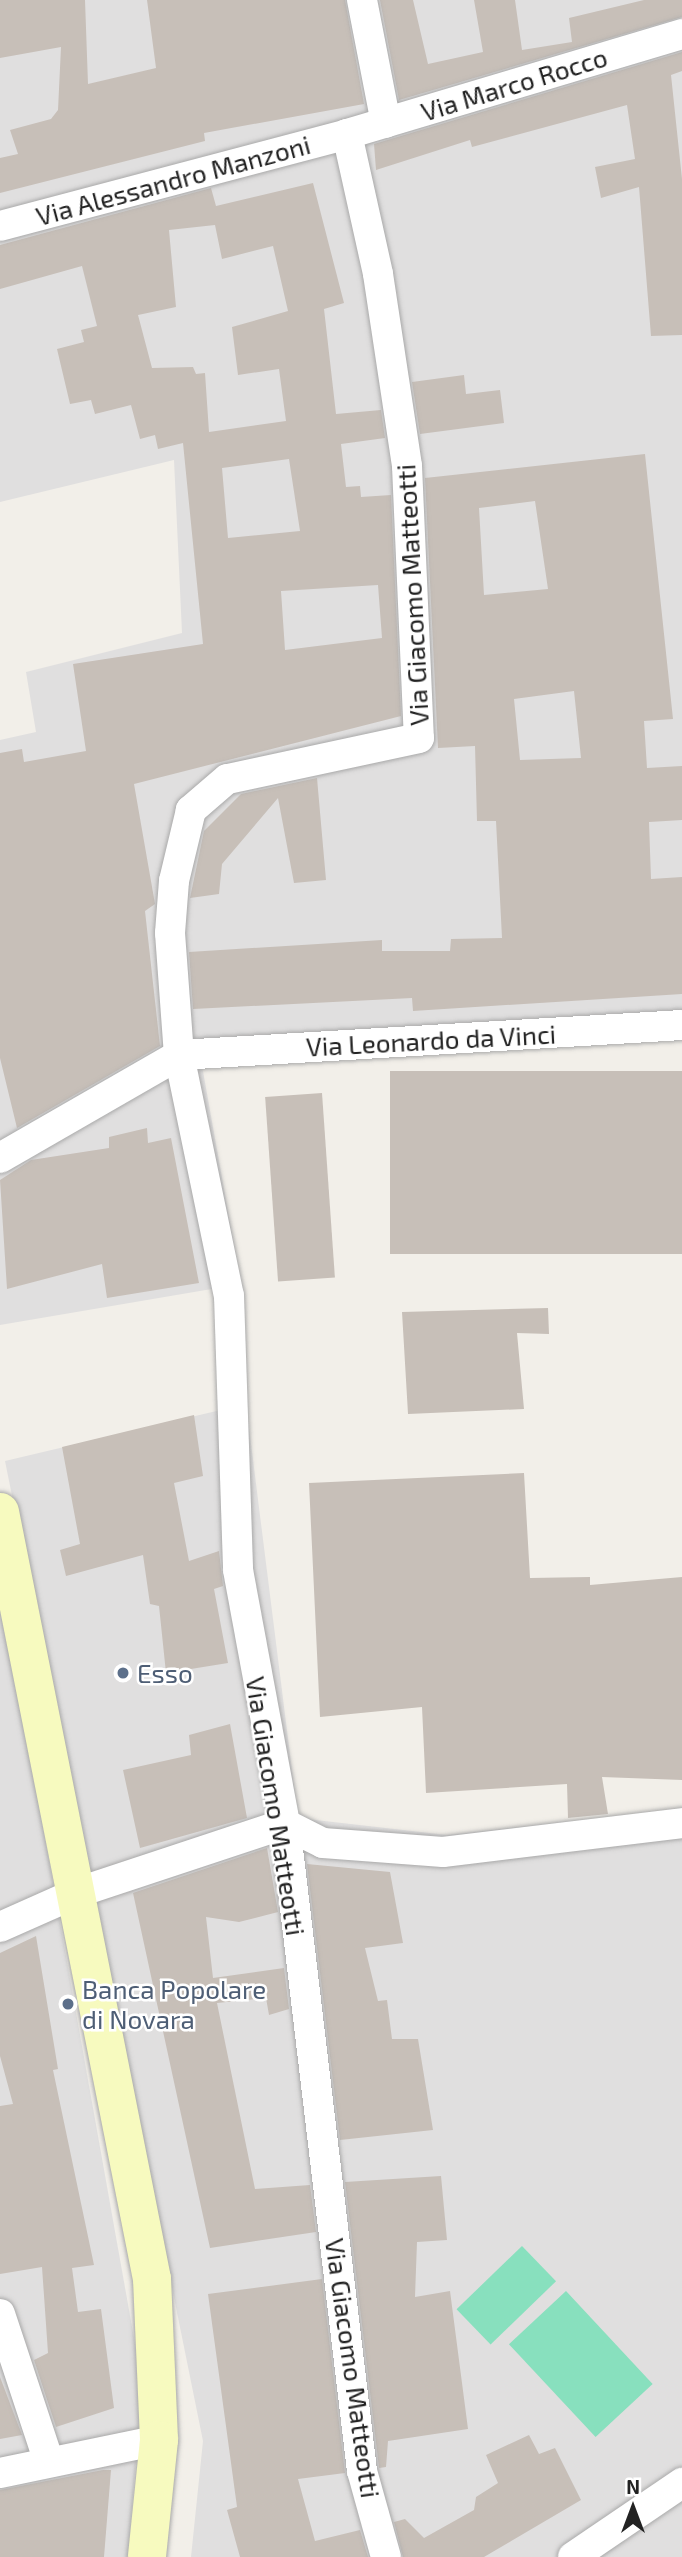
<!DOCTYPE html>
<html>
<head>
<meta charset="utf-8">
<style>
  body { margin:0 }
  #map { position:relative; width:682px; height:2557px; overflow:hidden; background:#f2efe9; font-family:"Exo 2",sans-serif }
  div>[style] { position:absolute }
  .residential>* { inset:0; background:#e0dfdf }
  .pitch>* { inset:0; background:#88e0be; transform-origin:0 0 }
  .building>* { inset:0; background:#c7bfb8; transform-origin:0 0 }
  .roads { filter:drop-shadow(0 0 2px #a9a9a9) drop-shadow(0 0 2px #a9a9a9) }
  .street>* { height:30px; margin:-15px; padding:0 15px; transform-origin:15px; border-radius:15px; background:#fff }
  .secondary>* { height:38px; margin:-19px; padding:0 19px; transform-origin:19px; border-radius:19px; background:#f7fabf }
  .dots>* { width:19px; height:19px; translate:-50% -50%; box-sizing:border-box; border:4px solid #fff; border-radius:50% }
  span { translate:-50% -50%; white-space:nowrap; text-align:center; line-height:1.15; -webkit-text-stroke:5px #fff; paint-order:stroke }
  .street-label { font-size:26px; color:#222 }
  .service-label { font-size:26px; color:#4e5e75 }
  .left { translate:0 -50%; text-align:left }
  .north { position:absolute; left:598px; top:2473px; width:70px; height:70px; -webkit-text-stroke:5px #fff; paint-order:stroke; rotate:0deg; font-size:19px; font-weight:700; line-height:28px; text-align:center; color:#222 }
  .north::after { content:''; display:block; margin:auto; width:24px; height:32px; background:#222; clip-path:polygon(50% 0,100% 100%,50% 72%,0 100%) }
</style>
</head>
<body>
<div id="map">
  <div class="residential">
    <div style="clip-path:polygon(0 0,682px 0,682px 1040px,201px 1060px,241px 1284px,0 1325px,0 740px,36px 732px,26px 672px,182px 633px,174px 460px,0 502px)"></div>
    <div style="clip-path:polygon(246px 1404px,298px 1818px,447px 1835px,682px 1809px,682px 2557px,191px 2557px,203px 2441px,5px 1461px)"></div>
    <div style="clip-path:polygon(0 1586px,142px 2383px,128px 2557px,0 2557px)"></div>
  </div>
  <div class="pitch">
    <div style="left:522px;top:2246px;width:49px;height:91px;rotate:46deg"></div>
    <div style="left:566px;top:2291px;width:127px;height:78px;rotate:47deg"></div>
  </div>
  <div class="building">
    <div style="clip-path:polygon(0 0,85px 0,88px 84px,156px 68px,147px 0,345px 0,364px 104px,204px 133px,205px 141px,0 193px,0 158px,18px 154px,10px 130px,51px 119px,58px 110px,61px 47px,0 58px)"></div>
    <div style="clip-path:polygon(380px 0,413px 0,428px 64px,483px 52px,474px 0,515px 0,522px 50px,572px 42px,569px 18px,644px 0,682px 0,682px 17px,399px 100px)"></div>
    <div style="clip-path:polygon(682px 52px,682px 71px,671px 75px,682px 179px,682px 335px,651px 336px,639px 187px,601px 198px,595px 167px,635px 159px,627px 105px,472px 147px,470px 140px,376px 170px,374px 144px)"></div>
    <div style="clip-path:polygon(evenodd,313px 183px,344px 303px,324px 309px,336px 414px,381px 410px,385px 438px,341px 444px,346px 487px,360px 486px,361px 497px,391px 495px,401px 716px,134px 784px,155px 904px,145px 911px,160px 1046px,17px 1128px,0 1058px,0 753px,22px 749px,24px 762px,86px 751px,73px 664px,203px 644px,183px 443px,158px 449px,155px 435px,140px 439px,131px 405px,95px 414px,91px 400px,70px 404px,57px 349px,84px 342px,81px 330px,97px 326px,82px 266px,0 289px,0 245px,211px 188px,216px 206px,313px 183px,215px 225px,222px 259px,273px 246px,288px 311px,232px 327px,238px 375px,279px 369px,286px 421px,209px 432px,205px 373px,196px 374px,193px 367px,152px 368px,138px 315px,176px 307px,169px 230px,215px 225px,313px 183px,289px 459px,300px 531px,228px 538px,222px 468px,289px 459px,313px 183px,378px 585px,382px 638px,285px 650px,281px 591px,378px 585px)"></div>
    <div style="clip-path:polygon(464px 375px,466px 394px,500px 390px,504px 423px,420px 434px,412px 382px)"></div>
    <div style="clip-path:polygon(evenodd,645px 454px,673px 719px,644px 721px,647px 768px,682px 766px,682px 820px,649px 822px,651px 879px,682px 877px,682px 994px,413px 1011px,412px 998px,193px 1009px,189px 952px,382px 940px,382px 951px,450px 951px,451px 939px,502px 938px,496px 821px,477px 821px,475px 746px,438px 748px,425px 478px,645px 454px,535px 501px,548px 589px,484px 595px,479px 508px,535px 501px,645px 454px,574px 691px,581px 758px,520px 760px,514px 699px,574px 691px)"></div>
    <div style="clip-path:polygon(317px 778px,326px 880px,294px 883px,278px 798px,222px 864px,219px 894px,190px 898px,204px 831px,241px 794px)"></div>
    <div style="left:682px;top:1071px;width:183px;height:292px;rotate:90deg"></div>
    <div style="left:322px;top:1093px;width:185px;height:57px;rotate:86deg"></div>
    <div style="clip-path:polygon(147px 1128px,148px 1143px,171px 1138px,199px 1283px,107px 1298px,102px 1264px,7px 1289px,0 1180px,31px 1160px,109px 1148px,109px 1137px)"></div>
    <div style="clip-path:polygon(548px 1308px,549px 1334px,517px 1333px,524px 1409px,408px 1414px,402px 1312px)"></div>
    <div style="clip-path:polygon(194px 1415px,203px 1476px,174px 1483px,189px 1561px,219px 1551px,223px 1586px,214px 1589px,228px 1663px,166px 1673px,159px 1606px,150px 1604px,143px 1555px,66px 1576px,60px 1550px,80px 1544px,62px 1447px)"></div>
    <div style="clip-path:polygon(524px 1473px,530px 1578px,590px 1577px,590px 1585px,682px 1577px,682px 1780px,602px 1777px,608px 1814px,568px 1818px,567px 1784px,426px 1793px,422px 1707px,320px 1717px,309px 1483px)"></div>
    <div style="clip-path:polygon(230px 1724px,247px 1818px,140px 1848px,123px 1770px,191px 1755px,189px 1735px)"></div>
    <div style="clip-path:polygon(267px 1848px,278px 1912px,239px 1922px,206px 1917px,213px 1978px,284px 1968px,289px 2009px,269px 2015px,266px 1998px,217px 2003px,255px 2189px,310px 2185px,316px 2232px,210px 2248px,133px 1893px)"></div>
    <div style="clip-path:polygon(307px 1864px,390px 1872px,403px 1943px,365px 1948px,378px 2001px,387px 2000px,392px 2039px,418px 2039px,433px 2130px,340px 2140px)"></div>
    <div style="clip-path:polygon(36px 1936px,58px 2069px,53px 2070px,94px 2265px,72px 2268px,78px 2312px,101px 2309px,114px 2408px,56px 2427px,34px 2360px,48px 2353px,42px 2267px,0 2274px,0 2106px,13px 2104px,0 2056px,0 1953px)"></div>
    <div style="clip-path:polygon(441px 2176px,447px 2240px,417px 2242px,415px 2297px,450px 2291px,468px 2429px,388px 2441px,386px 2467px,379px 2468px,345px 2182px)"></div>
    <div style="clip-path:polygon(322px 2279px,345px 2473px,298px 2479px,315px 2541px,360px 2530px,368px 2557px,240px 2557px,227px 2510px,237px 2507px,208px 2294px)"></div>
    <div style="clip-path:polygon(0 2377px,22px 2435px,0 2439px)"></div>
    <div style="clip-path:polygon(529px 2435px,539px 2454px,555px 2448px,581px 2500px,484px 2557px,403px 2557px,394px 2522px,405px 2519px,424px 2538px,474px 2510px,476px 2497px,498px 2483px,486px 2455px)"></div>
    <div style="clip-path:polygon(103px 2470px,111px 2470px,104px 2557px,0 2557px,0 2490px)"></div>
  </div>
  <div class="roads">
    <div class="street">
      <div style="left:362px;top:0;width:125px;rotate:79deg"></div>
      <div style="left:347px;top:134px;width:143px;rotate:77.5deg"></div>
      <div style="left:378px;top:274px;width:194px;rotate:81.4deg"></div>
      <div style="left:407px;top:466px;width:272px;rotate:87.5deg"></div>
      <div style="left:419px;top:738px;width:196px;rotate:167.9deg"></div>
      <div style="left:227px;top:779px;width:48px;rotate:139.3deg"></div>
      <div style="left:191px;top:810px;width:73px;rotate:103.5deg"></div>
      <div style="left:174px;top:881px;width:52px;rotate:94.4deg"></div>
      <div style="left:170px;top:933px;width:122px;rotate:85.8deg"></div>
      <div style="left:179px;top:1055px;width:246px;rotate:78.3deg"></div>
      <div style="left:229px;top:1296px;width:274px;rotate:88.1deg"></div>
      <div style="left:238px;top:1570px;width:258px;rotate:79.5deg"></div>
      <div style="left:285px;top:1824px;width:652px;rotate:83.21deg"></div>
      <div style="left:362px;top:2471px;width:89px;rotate:74.4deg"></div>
      <div style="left:0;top:226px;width:359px;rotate:-14.8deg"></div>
      <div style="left:347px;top:134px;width:350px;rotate:-16.6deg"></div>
      <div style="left:0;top:1158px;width:207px;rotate:-29.9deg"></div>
      <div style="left:179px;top:1055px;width:504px;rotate:-3.41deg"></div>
      <div style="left:0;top:1927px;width:86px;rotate:-23.9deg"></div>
      <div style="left:79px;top:1892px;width:217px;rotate:-18.3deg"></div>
      <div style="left:285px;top:1824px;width:42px;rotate:26.6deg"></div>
      <div style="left:323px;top:1843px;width:120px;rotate:4.3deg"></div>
      <div style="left:443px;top:1852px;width:241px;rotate:-6.9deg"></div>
      <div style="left:0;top:2314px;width:153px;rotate:71.7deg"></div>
      <div style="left:0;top:2473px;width:162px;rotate:-11.7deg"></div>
      <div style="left:573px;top:2557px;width:132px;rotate:-34.2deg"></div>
    </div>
    <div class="secondary">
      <div style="left:0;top:1512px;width:782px;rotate:78.79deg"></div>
      <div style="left:152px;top:2279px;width:161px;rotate:87.5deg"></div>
      <div style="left:159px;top:2440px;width:118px;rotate:95.9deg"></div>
    </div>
  </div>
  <div class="dots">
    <div style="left:123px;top:1673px;background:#5c6f8a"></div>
    <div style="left:68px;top:2004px;background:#5c6f8a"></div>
  </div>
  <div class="street-label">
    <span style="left:514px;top:84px;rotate:-17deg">Via Marco Rocco</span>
    <span style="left:173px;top:180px;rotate:-15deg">Via Alessandro Manzoni</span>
    <span style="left:412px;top:595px;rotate:-93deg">Via Giacomo Matteotti</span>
    <span style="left:431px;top:1040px;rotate:-3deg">Via Leonardo da Vinci</span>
    <span style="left:276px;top:1806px;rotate:81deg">Via Giacomo Matteotti</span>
    <span style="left:353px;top:2368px;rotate:82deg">Via Giacomo Matteotti</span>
  </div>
  <div class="service-label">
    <span class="left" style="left:137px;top:1673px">Esso</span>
    <span class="left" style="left:82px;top:2004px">Banca Popolare<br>di Novara</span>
  </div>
  <div class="north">N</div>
</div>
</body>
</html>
